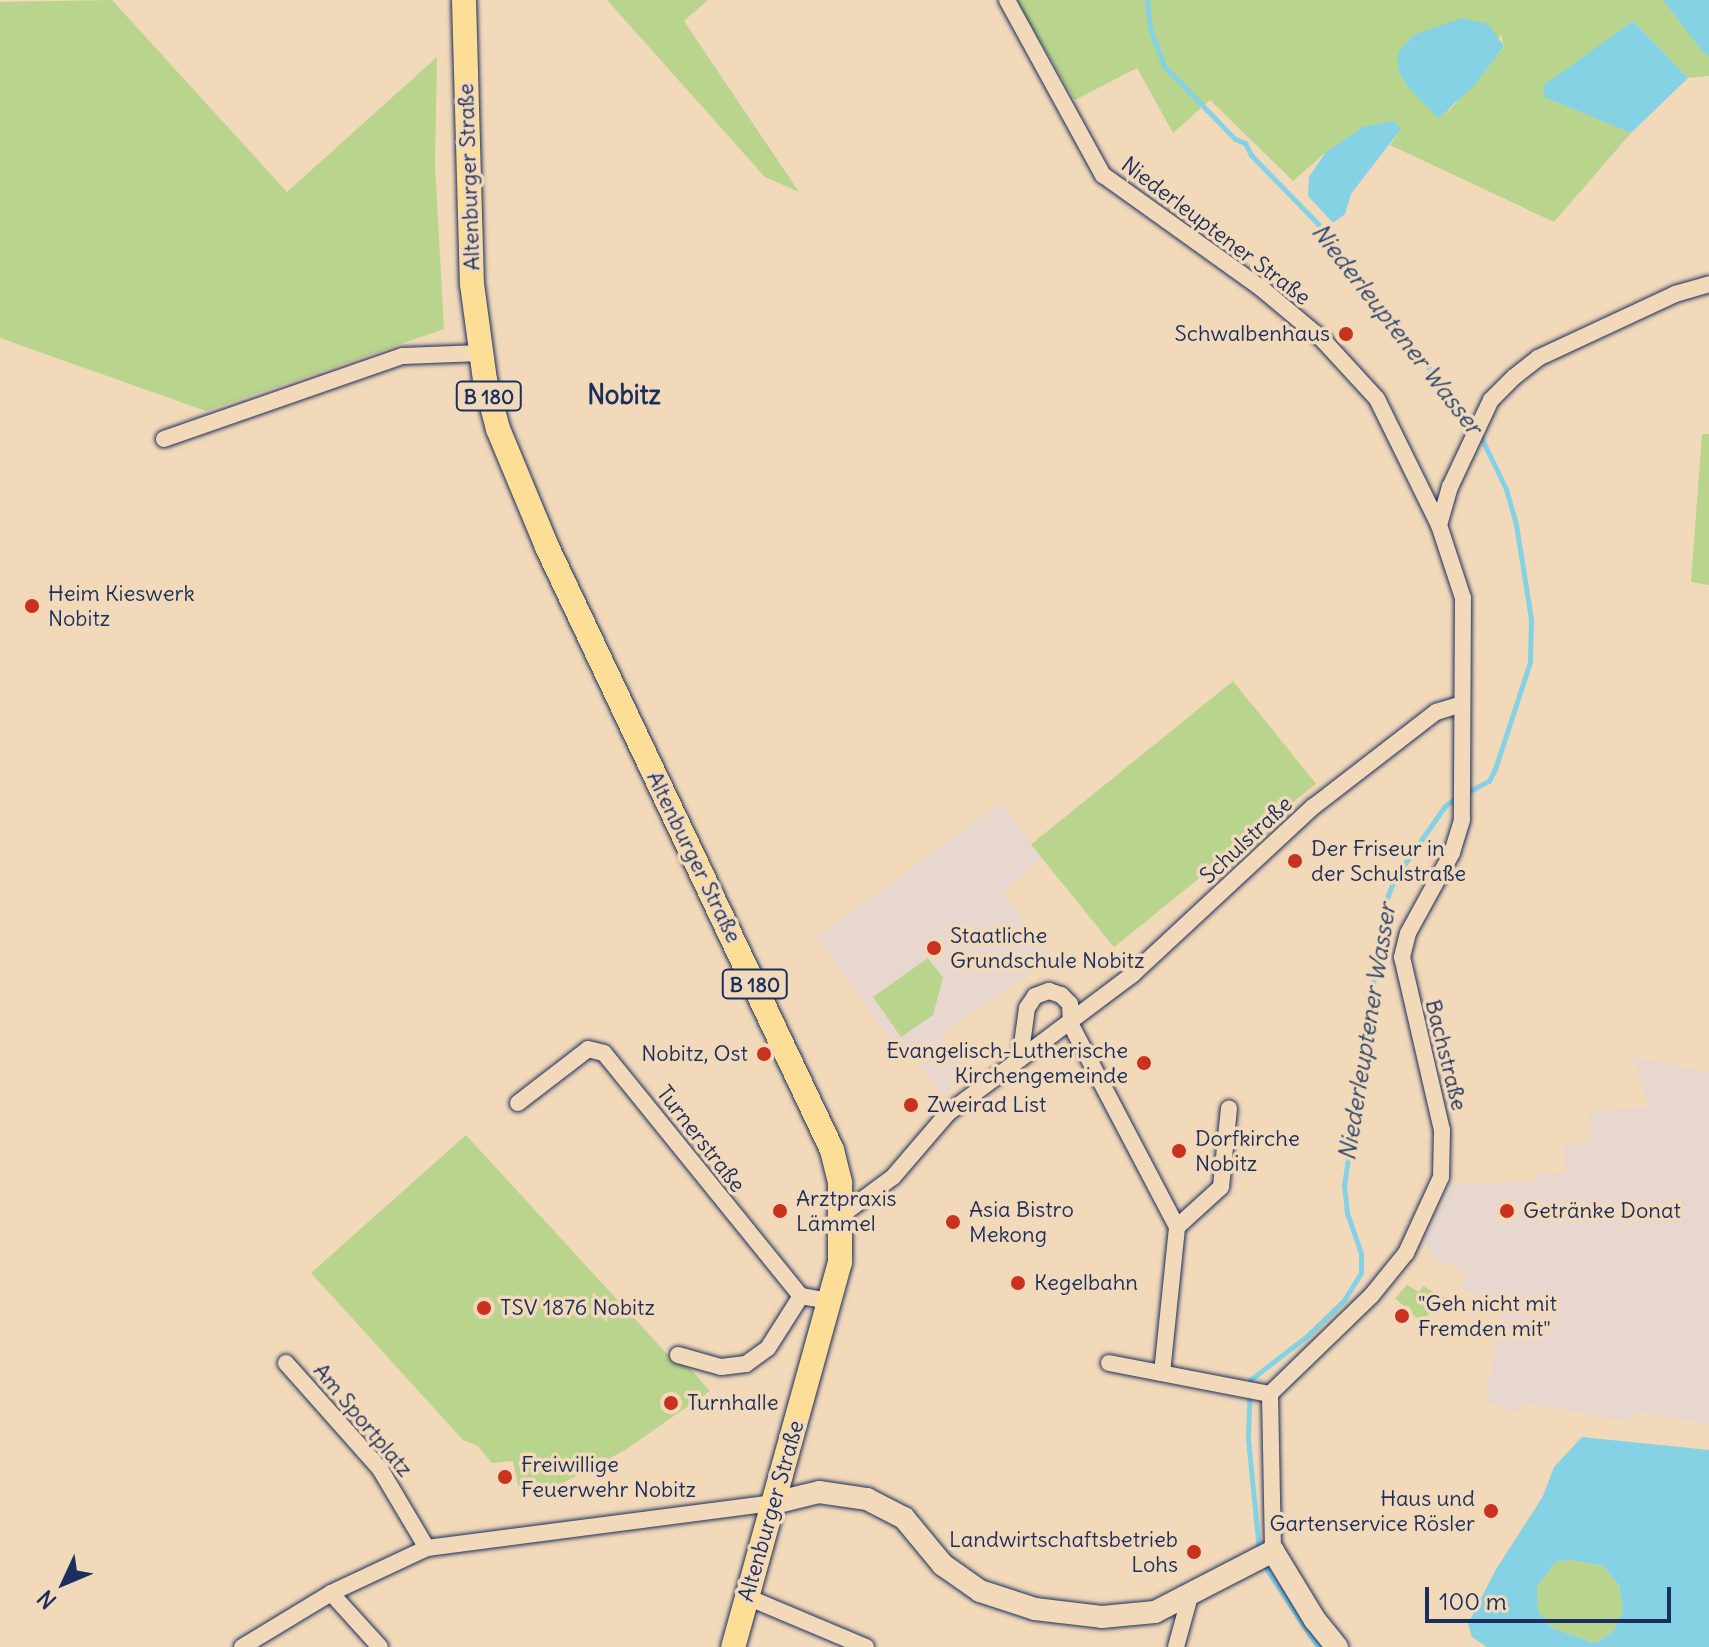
<!DOCTYPE html>
<html>
<head>
<meta charset="utf-8">
<style>
  body { margin:0 }
  #map { position:relative; width:1709px; height:1647px; overflow:hidden; background:#f2d9ba; font-family:Delius,sans-serif }
  div>[style] { position:absolute }
  .built>* { inset:0; background:#e8d7ce }
  .green>* { inset:0; background:#b9d58d; transform-origin:0 0 }
  .water>* { inset:0; background:#86d2e5 }
  .stream>* { height:5px; margin:-2.5px; padding:0 2.5px; transform-origin:2.5px; border-radius:2.5px; background:#86d2e5 }
  .roads { filter:drop-shadow(0 0 2px #1b2f5e) drop-shadow(0 0 2px #1b2f5e) }
  .street>* { height:16px; margin:-8px; padding:0 8px; transform-origin:8px; border-radius:8px; background:#f2d9ba }
  .secondary>* { height:22px; margin:-11px; padding:0 11px; transform-origin:11px; border-radius:11px; background:#f2d9ba }
  .primary>* { height:24px; margin:-12px; padding:0 12px; transform-origin:12px; border-radius:12px; background:#fdde96 }
  .dots>* { width:22px; height:22px; translate:-50% -50%; box-sizing:border-box; border:4px solid #f2d9ba; border-radius:50% }
  span { translate:-50% -50%; white-space:nowrap; text-align:center; line-height:1.15; -webkit-text-stroke:7px #f2d9ba; paint-order:stroke }
  .shield-label span { padding:2px 6px; background:#f2d9ba; border:2px solid; border-radius:6px; -webkit-text-stroke-width:0 }
  .shield-label { font-size:20px; color:#1b2f5e; font-weight:700 }
  .street-label { font-size:22px; color:#1b2f5e }
  .poi-label { font-size:22px; color:#1b2f5e }
  .right { translate:-100% -50%; text-align:right }
  .left { translate:0 -50%; text-align:left }
  .water-label { font-size:24px; color:#2b4772; font-style:italic }
  .quarter-label { font-size:26px; color:#1b2f5e; font-weight:700 }
  .north { position:absolute; left:24px; top:1543px; width:80px; height:80px; -webkit-text-stroke:6px #f2d9ba; paint-order:stroke; rotate:226deg; font-size:22px; font-weight:700; line-height:32px; text-align:center; color:#1b2f5e }
  .north::after { content:''; display:block; margin:auto; width:28px; height:36px; background:#1b2f5e; clip-path:polygon(50% 0,100% 100%,50% 72%,0 100%) }
  .scale { position:absolute; left:1425px; top:1587px; width:246px; height:36px; box-sizing:border-box; border:4px solid #1b2f5e; border-top:0; padding-left:10px; font-size:24px; line-height:28px; white-space:nowrap; color:#1b2f5e; -webkit-text-stroke:6px #f2d9ba; paint-order:stroke }
</style>
</head>
<body>
<div id="map">
  <div class="built">
    <div style="clip-path:polygon(1002px 802px,1041px 857px,1003px 892px,1052px 958px,945px 1031px,943px 1039px,962px 1066px,945px 1100px,914px 1054px,905px 1060px,817px 937px)"></div>
    <div style="clip-path:polygon(1631px 1056px,1709px 1073px,1709px 1424px,1638px 1412px,1623px 1421px,1525px 1403px,1517px 1412px,1485px 1402px,1503px 1306px,1459px 1288px,1468px 1274px,1432px 1256px,1423px 1241px,1450px 1183px,1536px 1182px,1537px 1174px,1565px 1173px,1564px 1145px,1591px 1142px,1589px 1113px,1649px 1106px)"></div>
  </div>
  <div class="green">
    <div style="clip-path:polygon(112px 0,287px 192px,437px 57px,435px 165px,444px 329px,206px 411px,0 338px,0 2px)"></div>
    <div style="clip-path:polygon(607px 0,708px 0,684px 21px,799px 192px,765px 177px)"></div>
    <div style="clip-path:polygon(evenodd,1016px 0,1663px 0,1709px 57px,1709px 76px,1688px 78px,1633px 21px,1545px 97px,1631px 133px,1554px 222px,1390px 145px,1401px 129px,1325px 153px,1293px 181px,1210px 100px,1173px 133px,1137px 68px,1075px 100px,1016px 0,1501px 35px,1504px 47px,1444px 117px,1501px 35px)"></div>
    <div style="clip-path:polygon(1702px 434px,1709px 434px,1709px 585px,1691px 582px)"></div>
    <div style="left:1233px;top:681px;width:132px;height:260px;rotate:51deg"></div>
    <div style="clip-path:polygon(928px 958px,943px 978px,933px 1015px,901px 1037px,873px 997px)"></div>
    <div style="clip-path:polygon(466px 1135px,668px 1355px,674px 1350px,710px 1391px,625px 1450px,548px 1491px,520px 1494px,513px 1461px,492px 1463px,478px 1446px,463px 1440px,311px 1273px)"></div>
    <div style="clip-path:polygon(1407px 1285px,1419px 1292px,1423px 1286px,1449px 1300px,1420px 1321px,1395px 1298px)"></div>
    <div style="clip-path:polygon(1572px 1560px,1603px 1566px,1619px 1585px,1623px 1612px,1613px 1632px,1595px 1643px,1552px 1628px,1538px 1611px,1537px 1586px,1556px 1562px)"></div>
  </div>
  <div class="water">
    <div style="clip-path:polygon(1663px 0,1709px 0,1709px 57px,1703px 52px)"></div>
    <div style="clip-path:polygon(1462px 18px,1488px 24px,1504px 46px,1473px 87px,1438px 118px,1408px 87px,1398px 70px,1398px 52px,1414px 35px)"></div>
    <div style="clip-path:polygon(1633px 21px,1688px 78px,1631px 133px,1544px 97px,1543px 86px)"></div>
    <div style="clip-path:polygon(1393px 121px,1401px 129px,1351px 194px,1345px 214px,1333px 223px,1308px 196px,1309px 177px,1325px 153px,1363px 127px)"></div>
    <div style="clip-path:polygon(evenodd,1582px 1437px,1709px 1450px,1709px 1647px,1487px 1647px,1472px 1637px,1468px 1624px,1495px 1571px,1543px 1496px,1554px 1467px,1582px 1437px,1572px 1560px,1603px 1566px,1619px 1585px,1623px 1612px,1613px 1632px,1595px 1643px,1552px 1628px,1538px 1611px,1537px 1586px,1556px 1562px,1572px 1560px)"></div>
  </div>
  <div class="stream">
    <div style="left:1147px;top:0;width:28px;rotate:84deg"></div>
    <div style="left:1150px;top:28px;width:40px;rotate:69.8deg"></div>
    <div style="left:1164px;top:66px;width:102px;rotate:45.8deg"></div>
    <div style="left:1235px;top:139px;width:11px;rotate:22deg"></div>
    <div style="left:1245px;top:143px;width:13px;rotate:63deg"></div>
    <div style="left:1251px;top:155px;width:96px;rotate:45.8deg"></div>
    <div style="left:1318px;top:224px;width:254px;rotate:52.4deg"></div>
    <div style="left:1466px;top:793px;width:26px;rotate:-28deg"></div>
    <div style="left:1489px;top:781px;width:13px;rotate:-63deg"></div>
    <div style="left:1495px;top:769px;width:113px;rotate:-71.9deg"></div>
    <div style="left:1530px;top:662px;width:43px;rotate:-88.7deg"></div>
    <div style="left:1531px;top:619px;width:96px;rotate:-99deg"></div>
    <div style="left:1516px;top:524px;width:36px;rotate:-106deg"></div>
    <div style="left:1506px;top:489px;width:62px;rotate:-115.7deg"></div>
    <div style="left:1259px;top:1551px;width:113px;rotate:-95.6deg"></div>
    <div style="left:1248px;top:1439px;width:59px;rotate:-88.1deg"></div>
    <div style="left:1250px;top:1380px;width:72px;rotate:-37.7deg"></div>
    <div style="left:1307px;top:1336px;width:52px;rotate:-44.2deg"></div>
    <div style="left:1344px;top:1300px;width:32px;rotate:-58deg"></div>
    <div style="left:1361px;top:1273px;width:20px;rotate:-90deg"></div>
    <div style="left:1361px;top:1253px;width:42px;rotate:-109.3deg"></div>
    <div style="left:1347px;top:1213px;width:27px;rotate:-96deg"></div>
    <div style="left:1344px;top:1186px;width:286px;rotate:-81.8deg"></div>
    <div style="left:1385px;top:903px;width:26px;rotate:-69deg"></div>
    <div style="left:1394px;top:879px;width:89px;rotate:-55.1deg"></div>
    <div style="left:1445px;top:806px;width:15px;rotate:-37deg"></div>
    <div style="left:1263px;top:1564px;width:100px;rotate:56.5deg"></div>
  </div>
  <div class="roads">
    <div class="street">
      <div style="left:1007px;top:0;width:200px;rotate:61.3deg"></div>
      <div style="left:1103px;top:175px;width:194px;rotate:35.6deg"></div>
      <div style="left:1261px;top:288px;width:80px;rotate:39.9deg"></div>
      <div style="left:1322px;top:339px;width:81px;rotate:47.5deg"></div>
      <div style="left:1377px;top:399px;width:140px;rotate:63.8deg"></div>
      <div style="left:1439px;top:525px;width:77px;rotate:71.8deg"></div>
      <div style="left:1463px;top:598px;width:222px;rotate:90.3deg"></div>
      <div style="left:1462px;top:820px;width:34px;rotate:107deg"></div>
      <div style="left:1452px;top:853px;width:91px;rotate:118.8deg"></div>
      <div style="left:1408px;top:933px;width:25px;rotate:104deg"></div>
      <div style="left:1402px;top:957px;width:178px;rotate:77deg"></div>
      <div style="left:1442px;top:1130px;width:47px;rotate:91.2deg"></div>
      <div style="left:1441px;top:1177px;width:84px;rotate:114.7deg"></div>
      <div style="left:1406px;top:1253px;width:55px;rotate:129.1deg"></div>
      <div style="left:1371px;top:1296px;width:141px;rotate:135.9deg"></div>
      <div style="left:1270px;top:1394px;width:157px;rotate:88.9deg"></div>
      <div style="left:164px;top:439px;width:253px;rotate:-19.2deg"></div>
      <div style="left:403px;top:356px;width:78px;rotate:-2.2deg"></div>
      <div style="left:1439px;top:525px;width:40px;rotate:-74deg"></div>
      <div style="left:1450px;top:487px;width:96px;rotate:-64.8deg"></div>
      <div style="left:1491px;top:400px;width:33px;rotate:-45deg"></div>
      <div style="left:1514px;top:377px;width:31px;rotate:-38deg"></div>
      <div style="left:1538px;top:358px;width:151px;rotate:-25deg"></div>
      <div style="left:1675px;top:294px;width:35px;rotate:-16deg"></div>
      <div style="left:1071px;top:1025px;width:228px;rotate:62.3deg"></div>
      <div style="left:1020px;top:1059px;width:51px;rotate:-82.2deg"></div>
      <div style="left:1027px;top:1008px;width:14px;rotate:-56deg"></div>
      <div style="left:1035px;top:996px;width:15px;rotate:-20deg"></div>
      <div style="left:1049px;top:991px;width:13px;rotate:18deg"></div>
      <div style="left:1061px;top:995px;width:13px;rotate:45deg"></div>
      <div style="left:1070px;top:1004px;width:21px;rotate:87deg"></div>
      <div style="left:518px;top:1103px;width:88px;rotate:-37.6deg"></div>
      <div style="left:588px;top:1049px;width:16px;rotate:14deg"></div>
      <div style="left:604px;top:1053px;width:313px;rotate:51deg"></div>
      <div style="left:801px;top:1296px;width:28px;rotate:10deg"></div>
      <div style="left:843px;top:1214px;width:62px;rotate:-36.5deg"></div>
      <div style="left:893px;top:1177px;width:84px;rotate:-49.3deg"></div>
      <div style="left:948px;top:1113px;width:230px;rotate:-36.9deg"></div>
      <div style="left:1132px;top:975px;width:247px;rotate:-42.9deg"></div>
      <div style="left:1313px;top:807px;width:155px;rotate:-37.7deg"></div>
      <div style="left:1436px;top:712px;width:27px;rotate:-17deg"></div>
      <div style="left:1177px;top:1227px;width:59px;rotate:-42.3deg"></div>
      <div style="left:1221px;top:1187px;width:79px;rotate:-84.2deg"></div>
      <div style="left:678px;top:1355px;width:45px;rotate:15.6deg"></div>
      <div style="left:721px;top:1367px;width:25px;rotate:-7deg"></div>
      <div style="left:746px;top:1364px;width:27px;rotate:-36deg"></div>
      <div style="left:768px;top:1348px;width:62px;rotate:-57.6deg"></div>
      <div style="left:286px;top:1363px;width:142px;rotate:48.4deg"></div>
      <div style="left:380px;top:1469px;width:92px;rotate:59.3deg"></div>
      <div style="left:1109px;top:1363px;width:164px;rotate:10.9deg"></div>
      <div style="left:1162px;top:1373px;width:147px;rotate:-84.1deg"></div>
      <div style="left:331px;top:1593px;width:73px;rotate:47.8deg"></div>
      <div style="left:747px;top:1597px;width:129px;rotate:22.8deg"></div>
      <div style="left:242px;top:1647px;width:104px;rotate:-31.2deg"></div>
      <div style="left:331px;top:1593px;width:106px;rotate:-25.1deg"></div>
      <div style="left:427px;top:1548px;width:350px;rotate:-7.4deg"></div>
      <div style="left:1176px;top:1647px;width:53px;rotate:-74.6deg"></div>
    </div>
    <div class="secondary">
      <div style="left:774px;top:1503px;width:46px;rotate:-13.7deg"></div>
      <div style="left:819px;top:1492px;width:49px;rotate:8.3deg"></div>
      <div style="left:867px;top:1499px;width:42px;rotate:27.2deg"></div>
      <div style="left:904px;top:1518px;width:61px;rotate:50.3deg"></div>
      <div style="left:943px;top:1565px;width:45px;rotate:35.1deg"></div>
      <div style="left:980px;top:1591px;width:58px;rotate:18.1deg"></div>
      <div style="left:1035px;top:1609px;width:67px;rotate:6.8deg"></div>
      <div style="left:1102px;top:1617px;width:53px;rotate:-5.4deg"></div>
      <div style="left:1155px;top:1612px;width:133px;rotate:-27.3deg"></div>
      <div style="left:1273px;top:1551px;width:81px;rotate:58.7deg"></div>
      <div style="left:1315px;top:1620px;width:35px;rotate:51deg"></div>
    </div>
    <div class="primary">
      <div style="left:464px;top:0;width:284px;rotate:88.4deg"></div>
      <div style="left:472px;top:284px;width:97px;rotate:82.3deg"></div>
      <div style="left:485px;top:380px;width:51px;rotate:75.1deg"></div>
      <div style="left:498px;top:429px;width:128px;rotate:67.4deg"></div>
      <div style="left:547px;top:547px;width:667px;rotate:64.7deg"></div>
      <div style="left:832px;top:1150px;width:34px;rotate:76deg"></div>
      <div style="left:840px;top:1183px;width:79px;rotate:90deg"></div>
      <div style="left:840px;top:1262px;width:400px;rotate:105.5deg"></div>
    </div>
  </div>
  <div class="dots">
    <div style="left:1346px;top:334px;background:#c8321e"></div>
    <div style="left:32px;top:606px;background:#c8321e"></div>
    <div style="left:1295px;top:861px;background:#c8321e"></div>
    <div style="left:934px;top:948px;background:#c8321e"></div>
    <div style="left:764px;top:1054px;background:#c8321e"></div>
    <div style="left:1144px;top:1063px;background:#c8321e"></div>
    <div style="left:911px;top:1105px;background:#c8321e"></div>
    <div style="left:1179px;top:1151px;background:#c8321e"></div>
    <div style="left:780px;top:1211px;background:#c8321e"></div>
    <div style="left:1507px;top:1211px;background:#c8321e"></div>
    <div style="left:953px;top:1222px;background:#c8321e"></div>
    <div style="left:1018px;top:1283px;background:#c8321e"></div>
    <div style="left:484px;top:1308px;background:#c8321e"></div>
    <div style="left:1402px;top:1316px;background:#c8321e"></div>
    <div style="left:671px;top:1403px;background:#c8321e"></div>
    <div style="left:505px;top:1477px;background:#c8321e"></div>
    <div style="left:1491px;top:1511px;background:#c8321e"></div>
    <div style="left:1194px;top:1552px;background:#c8321e"></div>
  </div>
  <div class="shield-label">
    <span style="left:489px;top:396px">B 180</span>
    <span style="left:755px;top:984px">B 180</span>
  </div>
  <div class="street-label">
    <span style="left:469px;top:177px;rotate:-92deg">Altenburger Straße</span>
    <span style="left:1216px;top:231px;rotate:37deg">Niederleuptener Straße</span>
    <span style="left:1246px;top:840px;rotate:-43deg">Schulstraße</span>
    <span style="left:694px;top:857px;rotate:64deg">Altenburger Straße</span>
    <span style="left:1446px;top:1055px;rotate:76deg">Bachstraße</span>
    <span style="left:701px;top:1139px;rotate:52deg">Turnerstraße</span>
    <span style="left:363px;top:1420px;rotate:50deg">Am Sportplatz</span>
    <span style="left:771px;top:1511px;rotate:-74deg">Altenburger Straße</span>
  </div>
  <div class="poi-label">
    <span class="right" style="left:1330px;top:334px">Schwalbenhaus</span>
    <span class="left" style="left:48px;top:606px">Heim Kieswerk<br>Nobitz</span>
    <span class="left" style="left:1311px;top:861px">Der Friseur in<br>der Schulstraße</span>
    <span class="left" style="left:950px;top:948px">Staatliche<br>Grundschule Nobitz</span>
    <span class="right" style="left:1128px;top:1063px">Evangelisch-Lutherische<br>Kirchengemeinde</span>
    <span class="right" style="left:748px;top:1054px">Nobitz, Ost</span>
    <span class="left" style="left:927px;top:1105px">Zweirad List</span>
    <span class="left" style="left:1195px;top:1151px">Dorfkirche<br>Nobitz</span>
    <span class="left" style="left:796px;top:1211px">Arztpraxis<br>Lämmel</span>
    <span class="left" style="left:969px;top:1222px">Asia Bistro<br>Mekong</span>
    <span class="left" style="left:1523px;top:1211px">Getränke Donat</span>
    <span class="left" style="left:1034px;top:1283px">Kegelbahn</span>
    <span class="left" style="left:1418px;top:1316px">"Geh nicht mit<br>Fremden mit"</span>
    <span class="left" style="left:500px;top:1308px">TSV 1876 Nobitz</span>
    <span class="left" style="left:687px;top:1403px">Turnhalle</span>
    <span class="left" style="left:521px;top:1477px">Freiwillige<br>Feuerwehr Nobitz</span>
    <span class="right" style="left:1475px;top:1511px">Haus und<br>Gartenservice Rösler</span>
    <span class="right" style="left:1178px;top:1552px">Landwirtschaftsbetrieb<br>Lohs</span>
  </div>
  <div class="water-label">
    <span style="left:1397px;top:329px;rotate:52deg">Niederleuptener Wasser</span>
    <span style="left:1367px;top:1032px;rotate:-81deg">Niederleuptener Wasser</span>
  </div>
  <div class="quarter-label">
    <span style="left:624px;top:395px">Nobitz</span>
  </div>
  <div class="north">N</div>
  <div class="scale">100 m</div>
</div>
</body>
</html>
